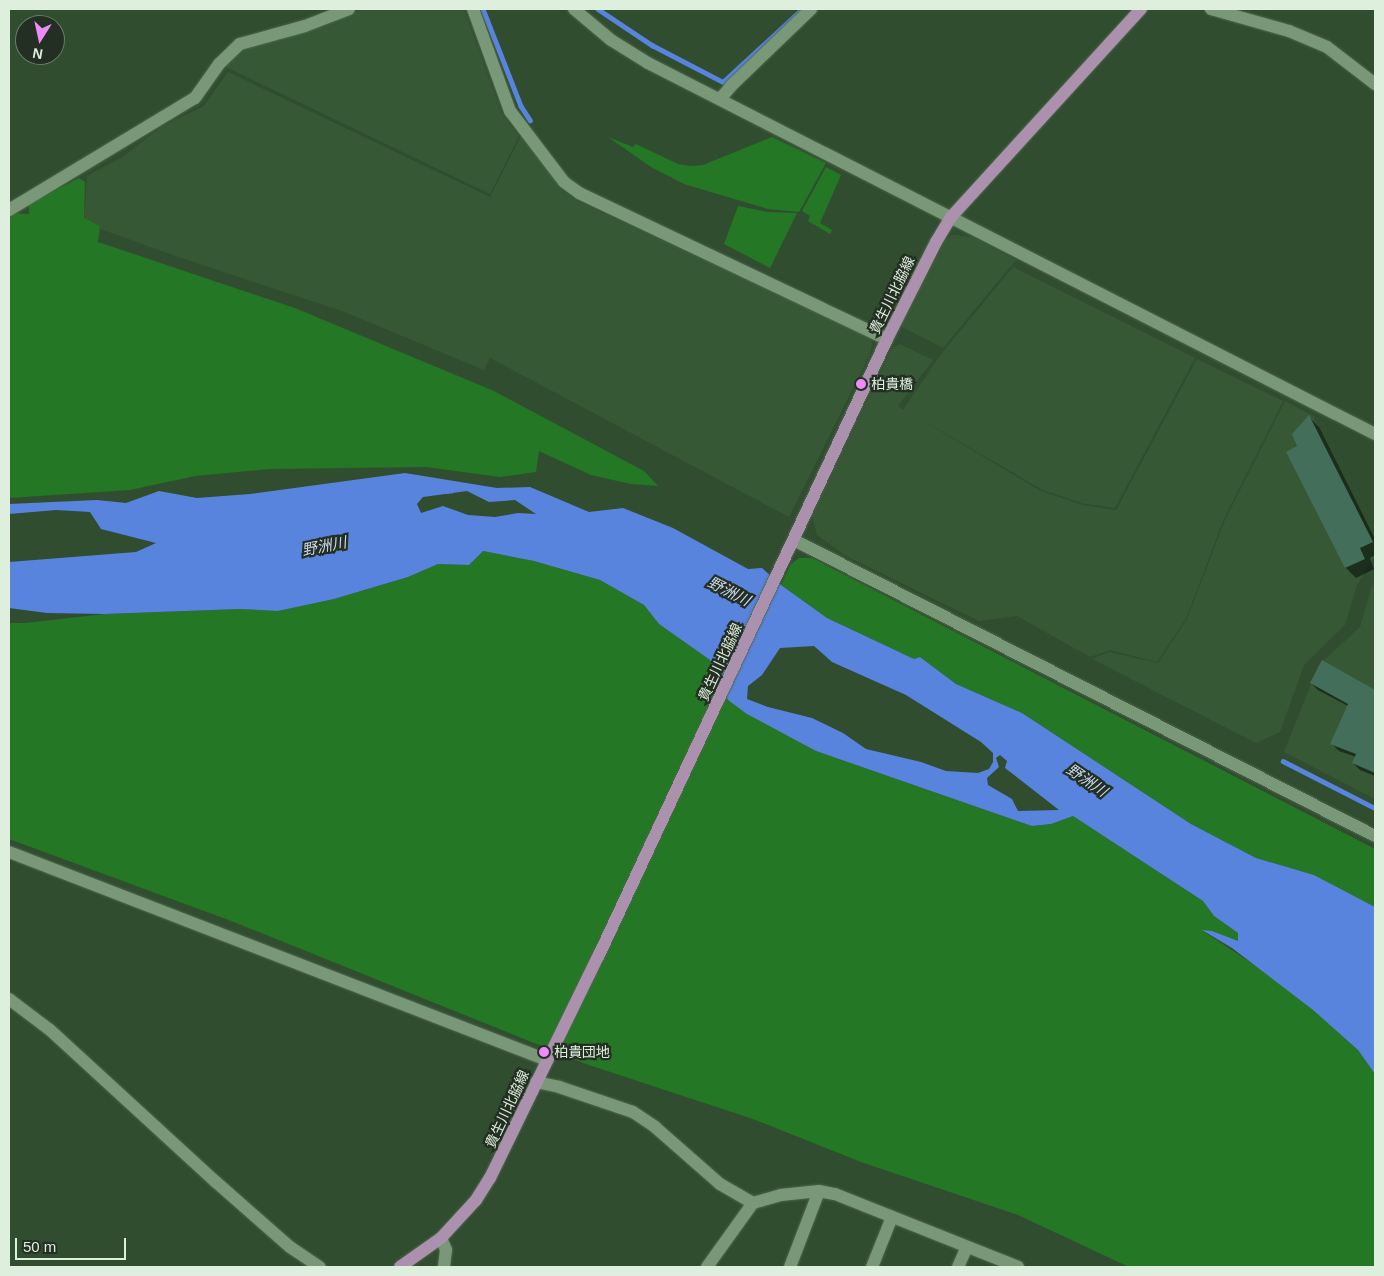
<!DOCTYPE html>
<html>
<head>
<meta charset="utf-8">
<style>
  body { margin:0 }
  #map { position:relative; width:1384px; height:1276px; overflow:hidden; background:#314d30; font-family:Arial,"Noto Sans JP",sans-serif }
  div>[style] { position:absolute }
  .built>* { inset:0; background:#365835 }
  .green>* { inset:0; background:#247724 }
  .water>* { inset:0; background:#5884de }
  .shadow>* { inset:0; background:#0007 }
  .stream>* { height:4.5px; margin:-2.25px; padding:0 2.25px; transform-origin:2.25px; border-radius:2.25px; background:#5884de }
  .building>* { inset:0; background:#436f5a }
  .roads { filter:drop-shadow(0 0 1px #50684e) drop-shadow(0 0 1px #50684e) }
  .minor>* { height:12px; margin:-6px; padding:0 6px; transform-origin:6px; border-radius:6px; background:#799877 }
  .major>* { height:12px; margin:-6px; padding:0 6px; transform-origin:6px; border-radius:6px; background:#ab91ae }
  .dots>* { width:14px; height:14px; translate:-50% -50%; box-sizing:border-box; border:2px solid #232f22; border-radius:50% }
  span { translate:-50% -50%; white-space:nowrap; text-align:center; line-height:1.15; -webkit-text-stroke:4.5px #232f22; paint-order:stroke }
  .street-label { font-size:14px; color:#dfefdd }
  .poi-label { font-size:14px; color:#dfefdd }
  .left { translate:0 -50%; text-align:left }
  .water-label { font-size:15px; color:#ccd8ef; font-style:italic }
  .frame { position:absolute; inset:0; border:10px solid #dfefdd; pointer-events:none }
  .north { position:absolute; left:15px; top:15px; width:50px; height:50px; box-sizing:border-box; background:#232f22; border:1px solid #6e7c6d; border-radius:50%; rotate:190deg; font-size:14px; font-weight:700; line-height:20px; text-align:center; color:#dfefdd }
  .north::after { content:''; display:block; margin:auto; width:18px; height:22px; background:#ed8cf9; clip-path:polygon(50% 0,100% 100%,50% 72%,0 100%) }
  .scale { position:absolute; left:15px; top:1238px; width:111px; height:22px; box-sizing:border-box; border:2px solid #dfefdd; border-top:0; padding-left:6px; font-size:15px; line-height:18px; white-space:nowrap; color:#dfefdd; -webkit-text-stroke:4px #232f22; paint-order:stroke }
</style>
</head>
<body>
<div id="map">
  <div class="built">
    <div style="clip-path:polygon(359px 9px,464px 9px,502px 114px,519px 136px,490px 194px,224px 66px,243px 48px,327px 25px,353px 14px)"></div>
    <div style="clip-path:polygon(228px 72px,490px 197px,521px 136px,561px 189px,577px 201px,870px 337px,872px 343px,870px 354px,789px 517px,490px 358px,484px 370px,342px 311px,187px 260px,84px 223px,87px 176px,124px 156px,162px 126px,204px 106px)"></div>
    <div style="clip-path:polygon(951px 235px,973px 237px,1016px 260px,943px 348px,900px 326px,945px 241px)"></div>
    <div style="clip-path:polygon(1013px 267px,1195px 358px,1115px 508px,1082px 503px,1043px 490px,915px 416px,1039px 490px,1082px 505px,1116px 510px,1197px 359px,1283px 401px,1223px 521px,1186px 619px,1157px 662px,1110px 650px,1090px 657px,1017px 616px,979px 621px,846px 556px,817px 535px,812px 516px,892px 348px,900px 344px,933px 360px,898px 406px,903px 410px,942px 353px)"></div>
    <div style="clip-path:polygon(1285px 401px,1313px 416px,1375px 543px,1375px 555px,1357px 585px,1345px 625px,1304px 665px,1280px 732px,1256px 743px,1092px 659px,1109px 652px,1158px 663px,1187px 619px,1225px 520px)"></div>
    <div style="clip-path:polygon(1375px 581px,1375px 799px,1284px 752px,1318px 666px,1360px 627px,1371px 589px)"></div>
  </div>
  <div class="green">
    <div style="clip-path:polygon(608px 137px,633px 147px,636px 144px,678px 164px,690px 166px,703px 165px,772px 137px,826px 163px,799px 212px,768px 209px,684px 184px,651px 167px)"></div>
    <div style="clip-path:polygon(826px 167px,841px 175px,820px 223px,832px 230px,830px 234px,808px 221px,810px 216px,802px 211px)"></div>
    <div style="clip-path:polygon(79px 178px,85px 182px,84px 218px,100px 226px,98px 242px,295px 308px,494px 391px,644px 471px,658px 486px,631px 484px,591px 475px,539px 451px,536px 472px,500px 477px,426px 467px,269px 469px,195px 476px,130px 490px,9px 498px,9px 213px,29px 214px,29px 204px)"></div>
    <div style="clip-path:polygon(738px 206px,768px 212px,797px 213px,770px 268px,724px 244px)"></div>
    <div style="clip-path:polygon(483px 551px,534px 561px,600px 580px,644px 605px,659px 624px,710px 660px,728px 700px,816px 751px,1032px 826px,1051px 824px,1073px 816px,1203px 901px,1214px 916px,1238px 933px,1238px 942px,1212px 931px,1203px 931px,1265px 972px,1313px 1010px,1358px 1050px,1375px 1074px,1375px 1267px,1129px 1267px,1018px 1215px,861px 1162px,753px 1119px,586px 1064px,234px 922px,9px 839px,9px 623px,25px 623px,105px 614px,239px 609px,278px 611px,334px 599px,408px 577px,438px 564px,469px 565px)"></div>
    <div style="clip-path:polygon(799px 558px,812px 558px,1375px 849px,1375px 907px,1314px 875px,1256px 858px,1191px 824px,1022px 713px,956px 684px,920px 657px,914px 659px,827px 618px,781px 585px,791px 564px)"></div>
  </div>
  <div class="water">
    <div style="clip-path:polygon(evenodd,405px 473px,497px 488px,530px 487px,589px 512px,623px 508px,673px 528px,748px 569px,762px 568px,781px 585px,827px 618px,914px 659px,920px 657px,956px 684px,1022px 713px,1191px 824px,1256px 858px,1314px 875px,1375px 907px,1375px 1074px,1358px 1050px,1313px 1010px,1232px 948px,1202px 930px,1212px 931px,1238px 941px,1238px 933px,1214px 916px,1203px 901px,1073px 816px,1051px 824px,1032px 826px,816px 751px,747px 714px,728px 700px,710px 660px,659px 624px,644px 605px,600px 580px,534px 561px,483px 551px,469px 565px,438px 564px,408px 577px,334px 599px,278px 611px,239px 609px,105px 614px,47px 613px,9px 608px,9px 562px,136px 552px,156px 543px,101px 529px,90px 512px,56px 510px,9px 514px,9px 504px,97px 500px,126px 503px,159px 491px,197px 498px,250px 494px,405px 473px,467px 491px,489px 502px,515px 500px,536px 514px,518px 513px,495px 517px,468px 515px,443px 506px,421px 513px,417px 504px,423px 497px,467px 491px,405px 473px,814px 646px,832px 662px,906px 695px,981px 742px,993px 753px,993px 762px,989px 769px,978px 773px,946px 771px,921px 762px,866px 749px,843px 733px,812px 718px,768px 707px,747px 699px,748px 686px,762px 675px,780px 648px,814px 646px,405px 473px,1000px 755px,1007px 761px,1005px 768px,1059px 810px,1018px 811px,1012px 799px,988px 785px,987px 778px,999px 767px,996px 758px,1000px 755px)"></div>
  </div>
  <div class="shadow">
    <div style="clip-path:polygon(1309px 417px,1319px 427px,1375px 539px,1375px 555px,1370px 558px,1374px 569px,1356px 578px,1346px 568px,1287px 453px,1299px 447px)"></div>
    <div style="clip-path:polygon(1323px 662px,1375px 691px,1375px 776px,1360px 770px,1353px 763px,1356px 757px,1339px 751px,1332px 744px,1348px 706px,1318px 690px,1311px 683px)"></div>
  </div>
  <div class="stream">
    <div style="left:483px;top:9px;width:104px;rotate:68.6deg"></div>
    <div style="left:521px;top:106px;width:17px;rotate:57deg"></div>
    <div style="left:598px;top:9px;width:65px;rotate:33.7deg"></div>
    <div style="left:652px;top:45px;width:80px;rotate:27.5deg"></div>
    <div style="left:723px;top:82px;width:108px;rotate:-42.7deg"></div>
    <div style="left:1283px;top:761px;width:103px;rotate:27.1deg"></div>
  </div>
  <div class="building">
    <div style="clip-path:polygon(1309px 415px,1373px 542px,1360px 548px,1365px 559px,1345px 568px,1286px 452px,1297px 446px,1292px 434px)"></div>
    <div style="clip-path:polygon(1322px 660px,1375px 690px,1375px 773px,1352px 763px,1356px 754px,1330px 744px,1348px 704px,1310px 683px)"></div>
  </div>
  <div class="roads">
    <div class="minor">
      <div style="left:473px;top:9px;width:109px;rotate:70.1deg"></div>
      <div style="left:510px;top:111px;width:89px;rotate:52.7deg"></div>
      <div style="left:564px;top:182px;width:19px;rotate:36deg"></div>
      <div style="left:579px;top:193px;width:341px;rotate:25.4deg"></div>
      <div style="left:574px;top:9px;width:48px;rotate:40deg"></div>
      <div style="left:611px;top:40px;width:44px;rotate:31.9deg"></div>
      <div style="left:648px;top:63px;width:816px;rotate:27.04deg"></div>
      <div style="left:1211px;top:9px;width:81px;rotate:15.8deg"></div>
      <div style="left:1289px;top:31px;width:41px;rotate:22.8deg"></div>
      <div style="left:1327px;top:47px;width:61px;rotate:37.6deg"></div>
      <div style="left:720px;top:99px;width:18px;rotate:-49deg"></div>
      <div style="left:732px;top:85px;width:110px;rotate:-43.9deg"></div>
      <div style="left:9px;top:210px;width:217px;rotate:-31.1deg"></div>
      <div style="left:195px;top:98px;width:42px;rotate:-54.8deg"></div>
      <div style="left:219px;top:64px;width:29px;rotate:-44deg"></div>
      <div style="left:240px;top:44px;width:67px;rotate:-15.5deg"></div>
      <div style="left:305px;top:26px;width:47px;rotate:-21.1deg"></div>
      <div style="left:794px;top:540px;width:652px;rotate:27deg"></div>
      <div style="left:9px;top:852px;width:577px;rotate:21.14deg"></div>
      <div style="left:9px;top:999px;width:51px;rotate:37.1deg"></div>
      <div style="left:50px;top:1030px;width:225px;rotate:42.5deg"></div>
      <div style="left:216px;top:1182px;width:98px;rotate:41.3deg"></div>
      <div style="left:290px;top:1247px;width:36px;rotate:34deg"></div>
      <div style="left:536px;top:1082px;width:24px;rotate:12deg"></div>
      <div style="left:559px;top:1087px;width:78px;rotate:18.7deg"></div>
      <div style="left:633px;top:1112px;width:27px;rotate:34deg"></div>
      <div style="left:655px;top:1127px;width:86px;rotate:41.2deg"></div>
      <div style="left:720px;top:1184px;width:38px;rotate:30deg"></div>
      <div style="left:441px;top:1238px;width:13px;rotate:67deg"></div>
      <div style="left:446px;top:1250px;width:17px;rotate:97deg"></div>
      <div style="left:707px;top:1267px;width:79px;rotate:-54.3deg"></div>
      <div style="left:753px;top:1203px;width:29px;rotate:-16deg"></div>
      <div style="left:781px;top:1195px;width:38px;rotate:-6deg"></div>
      <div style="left:819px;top:1191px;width:16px;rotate:11deg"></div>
      <div style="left:835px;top:1194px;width:197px;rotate:21.7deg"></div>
      <div style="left:790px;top:1267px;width:81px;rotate:-69.1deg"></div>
      <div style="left:872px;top:1267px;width:54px;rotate:-68.2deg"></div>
      <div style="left:958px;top:1267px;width:22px;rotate:-66deg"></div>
    </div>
    <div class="major">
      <div style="left:400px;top:1267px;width:50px;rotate:-35.3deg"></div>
      <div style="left:441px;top:1238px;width:52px;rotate:-47.4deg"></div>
      <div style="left:476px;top:1200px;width:26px;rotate:-58deg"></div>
      <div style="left:490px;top:1178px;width:248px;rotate:-64deg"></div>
      <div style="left:599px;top:955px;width:680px;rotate:-64.94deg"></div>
      <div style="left:887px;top:339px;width:109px;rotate:-63.2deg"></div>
      <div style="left:936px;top:242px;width:29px;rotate:-59deg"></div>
      <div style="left:951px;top:217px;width:282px;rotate:-47.6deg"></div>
    </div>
  </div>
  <div class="dots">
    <div style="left:861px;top:384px;background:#ed8cf9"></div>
    <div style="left:544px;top:1052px;background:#ed8cf9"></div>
  </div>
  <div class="street-label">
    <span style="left:892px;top:295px;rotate:-64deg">貴生川北脇線</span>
    <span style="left:720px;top:662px;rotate:-65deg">貴生川北脇線</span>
    <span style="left:507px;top:1109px;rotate:-65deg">貴生川北脇線</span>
  </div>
  <div class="poi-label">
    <span class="left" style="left:871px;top:384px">柏貴橋</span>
    <span class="left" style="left:554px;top:1052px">柏貴団地</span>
  </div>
  <div class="water-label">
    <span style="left:324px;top:546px;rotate:-11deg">野洲川</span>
    <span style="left:729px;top:591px;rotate:27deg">野洲川</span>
    <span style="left:1087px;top:780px;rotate:34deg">野洲川</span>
  </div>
  <div class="frame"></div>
  <div class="north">N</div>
  <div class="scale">50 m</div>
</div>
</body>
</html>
